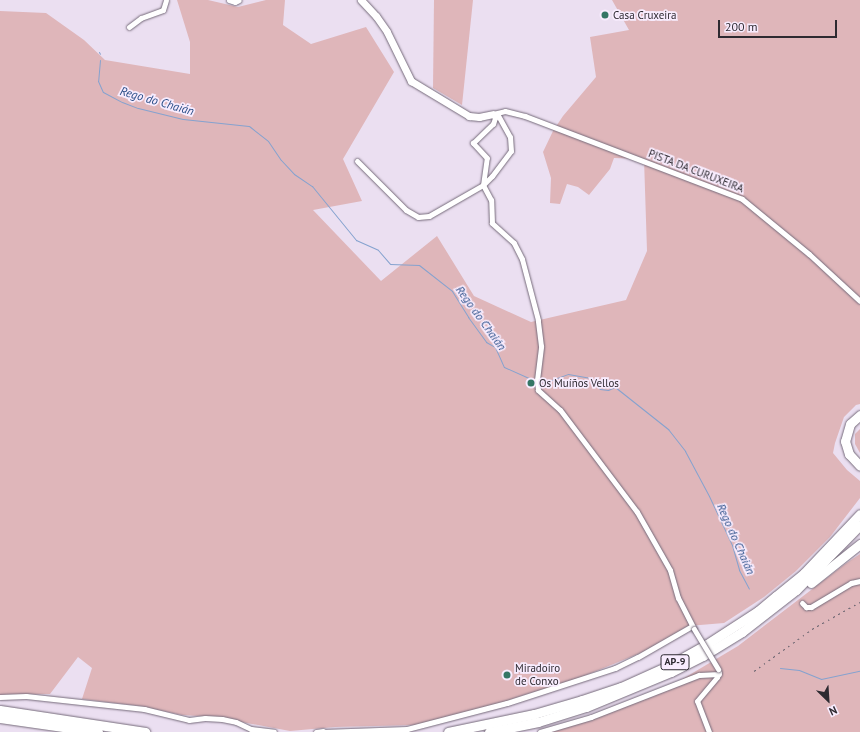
<!DOCTYPE html>
<html>
<head>
<meta charset="utf-8">
<style>
  body { margin:0 }
  #map { position:relative; width:860px; height:732px; overflow:hidden; background:#ebdff1; font-family:"PT Sans",sans-serif }
  div>[style] { position:absolute }
  .green>* { inset:0; background:#dfb6ba }
  .stream>* { height:1px; margin:-0.5px; padding:0 0.5px; transform-origin:0.5px; border-radius:0.5px; background:#85a2cf }
  .roads { filter:drop-shadow(0 0 1px #756a7a) drop-shadow(0 0 1px #756a7a) }
  .street>* { height:5px; margin:-2.5px; padding:0 2.5px; transform-origin:2.5px; border-radius:2.5px; background:#fff }
  .secondary>* { height:7px; margin:-3.5px; padding:0 3.5px; transform-origin:3.5px; border-radius:3.5px; background:#fff }
  .highway>* { height:9px; margin:-4.5px; padding:0 4.5px; transform-origin:4.5px; border-radius:4.5px; background:#fff }
  .rail>* { height:1px; margin-top:-0.5px; transform-origin:0; background:repeating-linear-gradient(90deg,#6e6772 0 2px,transparent 0 6px) }
  .bridges { filter:drop-shadow(0 0 1px #756a7a) drop-shadow(0 0 1px #756a7a) }
  .street-bridge>* { height:5px; margin:-2.5px; padding:0 2.5px; transform-origin:2.5px; border-radius:2.5px; background:#fff }
  .dots>* { width:11px; height:11px; translate:-50% -50%; box-sizing:border-box; border:2px solid #f8ecfe; border-radius:50% }
  span { translate:-50% -50%; white-space:nowrap; text-align:center; line-height:1.15; -webkit-text-stroke:3.5px #f8ecfe; paint-order:stroke }
  .shield-label span { padding:1px 3px; background:#f8ecfe; border:1px solid; border-radius:3px; -webkit-text-stroke-width:0 }
  .shield-label { font-size:10px; color:#2e2a31; font-weight:700 }
  .poi-label { font-size:11px; color:#2e2a31 }
  .left { translate:0 -50%; text-align:left }
  .street-label { font-size:11px; color:#2e2a31 }
  .water-label { font-size:12px; color:#2a4e87; font-style:italic }
  .north { position:absolute; left:808px; top:680px; width:40px; height:40px; -webkit-text-stroke:3px #f8ecfe; paint-order:stroke; rotate:155deg; font-size:11px; font-weight:700; line-height:16px; text-align:center; color:#2e2a31 }
  .north::after { content:''; display:block; margin:auto; width:14px; height:18px; background:#2e2a31; clip-path:polygon(50% 0,100% 100%,50% 72%,0 100%) }
  .scale { position:absolute; left:718px; top:20px; width:119px; height:18px; box-sizing:border-box; border:2px solid #2e2a31; border-top:0; padding-left:5px; font-size:12px; line-height:14px; white-space:nowrap; color:#2e2a31; -webkit-text-stroke:3px #f8ecfe; paint-order:stroke }
</style>
</head>
<body>
<div id="map">
  <div class="green">
    <div style="clip-path:polygon(177px 0,208px 0,238px 7px,266px 0,285px 0,283px 25px,311px 44px,366px 27px,394px 72px,343px 159px,362px 201px,313px 210px,381px 281px,437px 236px,474px 296px,531px 322px,626px 300px,647px 251px,644px 159px,614px 158px,610px 169px,589px 195px,578px 187px,567px 184px,560px 204px,550px 203px,551px 178px,543px 152px,553px 131px,563px 116px,596px 77px,590px 37px,629px 30px,612px 0,860px 0,860px 404px,856px 405px,844px 417px,835px 443px,833px 453px,847px 470px,860px 481px,860px 498px,830px 537px,796px 571px,764px 597px,724px 623px,688px 626px,643px 652px,562px 685px,527px 694px,502px 703px,416px 725px,335px 727px,290px 731px,215px 717px,182px 715px,139px 706px,82px 699px,92px 668px,78px 657px,50px 694px,0 695px,0 11px,46px 13px,84px 40px,105px 60px,190px 74px,190px 42px)"></div>
    <div style="clip-path:polygon(434px 0,473px 0,462px 105px,433px 88px)"></div>
    <div style="clip-path:polygon(860px 429px,860px 453px,855px 444px,855px 434px)"></div>
    <div style="clip-path:polygon(860px 554px,860px 732px,550px 732px,654px 696px,738px 646px,845px 564px)"></div>
  </div>
  <div class="stream">
    <div style="left:99px;top:52px;width:2px;rotate:63deg"></div>
    <div style="left:100px;top:60px;width:21px;rotate:95deg"></div>
    <div style="left:98px;top:81px;width:12px;rotate:66deg"></div>
    <div style="left:103px;top:92px;width:21px;rotate:28deg"></div>
    <div style="left:122px;top:102px;width:17px;rotate:21deg"></div>
    <div style="left:138px;top:108px;width:46px;rotate:13.7deg"></div>
    <div style="left:183px;top:119px;width:66px;rotate:6.1deg"></div>
    <div style="left:249px;top:126px;width:24px;rotate:38deg"></div>
    <div style="left:268px;top:141px;width:23px;rotate:56deg"></div>
    <div style="left:281px;top:160px;width:19px;rotate:47deg"></div>
    <div style="left:294px;top:174px;width:22px;rotate:34deg"></div>
    <div style="left:312px;top:186px;width:70px;rotate:50.8deg"></div>
    <div style="left:356px;top:240px;width:24px;rotate:24deg"></div>
    <div style="left:378px;top:250px;width:18px;rotate:49deg"></div>
    <div style="left:390px;top:264px;width:29px;rotate:2deg"></div>
    <div style="left:419px;top:265px;width:42px;rotate:38.2deg"></div>
    <div style="left:452px;top:291px;width:31px;rotate:58deg"></div>
    <div style="left:468px;top:317px;width:31px;rotate:54deg"></div>
    <div style="left:486px;top:342px;width:10px;rotate:29deg"></div>
    <div style="left:495px;top:347px;width:22px;rotate:66deg"></div>
    <div style="left:504px;top:367px;width:35px;rotate:24deg"></div>
    <div style="left:539px;top:381px;width:7px;rotate:8deg"></div>
    <div style="left:546px;top:382px;width:23px;rotate:-20deg"></div>
    <div style="left:568px;top:374px;width:23px;rotate:10deg"></div>
    <div style="left:591px;top:378px;width:14px;rotate:51deg"></div>
    <div style="left:600px;top:389px;width:8px;rotate:7deg"></div>
    <div style="left:608px;top:390px;width:8px;rotate:-23deg"></div>
    <div style="left:615px;top:387px;width:68px;rotate:38.4deg"></div>
    <div style="left:668px;top:429px;width:28px;rotate:52deg"></div>
    <div style="left:685px;top:451px;width:51px;rotate:61.9deg"></div>
    <div style="left:709px;top:496px;width:54px;rotate:64.9deg"></div>
    <div style="left:732px;top:545px;width:26px;rotate:74deg"></div>
    <div style="left:739px;top:570px;width:21px;rotate:62deg"></div>
    <div style="left:780px;top:668px;width:19px;rotate:6deg"></div>
    <div style="left:799px;top:670px;width:24px;rotate:22deg"></div>
    <div style="left:821px;top:679px;width:40px;rotate:-12deg"></div>
  </div>
  <div class="roads">
    <div class="street">
      <div style="left:229px;top:0;width:6px;rotate:18deg"></div>
      <div style="left:235px;top:2px;width:4px;rotate:-27deg"></div>
      <div style="left:129px;top:27px;width:15px;rotate:-37deg"></div>
      <div style="left:141px;top:18px;width:23px;rotate:-20deg"></div>
      <div style="left:163px;top:10px;width:10px;rotate:-73deg"></div>
      <div style="left:357px;top:161px;width:69px;rotate:45deg"></div>
      <div style="left:406px;top:210px;width:14px;rotate:30deg"></div>
      <div style="left:418px;top:217px;width:11px;rotate:-5deg"></div>
      <div style="left:429px;top:216px;width:62px;rotate:-29.9deg"></div>
      <div style="left:483px;top:185px;width:13px;rotate:-45deg"></div>
      <div style="left:492px;top:176px;width:31px;rotate:-53deg"></div>
      <div style="left:511px;top:151px;width:14px;rotate:-94deg"></div>
      <div style="left:510px;top:137px;width:26px;rotate:-119deg"></div>
      <div style="left:802px;top:603px;width:6px;rotate:45deg"></div>
      <div style="left:806px;top:607px;width:5px"></div>
      <div style="left:811px;top:607px;width:47px;rotate:-31deg"></div>
      <div style="left:851px;top:583px;width:9px;rotate:-13deg"></div>
      <div style="left:694px;top:629px;width:35px;rotate:-117deg"></div>
      <div style="left:678px;top:598px;width:29px;rotate:-106deg"></div>
      <div style="left:670px;top:570px;width:67px;rotate:-119.6deg"></div>
      <div style="left:637px;top:512px;width:128px;rotate:-127deg"></div>
      <div style="left:560px;top:410px;width:30px;rotate:-138deg"></div>
      <div style="left:538px;top:390px;width:10px;rotate:-96deg"></div>
      <div style="left:537px;top:380px;width:34px;rotate:-83deg"></div>
      <div style="left:541px;top:346px;width:26px;rotate:-97deg"></div>
      <div style="left:538px;top:320px;width:63px;rotate:-104.7deg"></div>
      <div style="left:522px;top:259px;width:18px;rotate:-117deg"></div>
      <div style="left:514px;top:243px;width:30px;rotate:-138deg"></div>
      <div style="left:492px;top:223px;width:23px;rotate:-92deg"></div>
      <div style="left:491px;top:200px;width:17px;rotate:-118deg"></div>
      <div style="left:483px;top:185px;width:27px;rotate:-82deg"></div>
      <div style="left:487px;top:158px;width:21px;rotate:-133deg"></div>
      <div style="left:473px;top:143px;width:28px;rotate:-44deg"></div>
      <div style="left:493px;top:124px;width:6px;rotate:-72deg"></div>
      <div style="left:495px;top:118px;width:4px;rotate:-117deg"></div>
      <div style="left:493px;top:114px;width:12px;rotate:-14deg"></div>
      <div style="left:505px;top:111px;width:21px;rotate:14deg"></div>
      <div style="left:525px;top:116px;width:232px;rotate:20.9deg"></div>
      <div style="left:742px;top:199px;width:87px;rotate:39.4deg"></div>
      <div style="left:809px;top:254px;width:69px;rotate:42.7deg"></div>
      <div style="left:0;top:697px;width:26px;rotate:-2deg"></div>
      <div style="left:26px;top:696px;width:119px;rotate:6.3deg"></div>
      <div style="left:144px;top:709px;width:46px;rotate:13.7deg"></div>
      <div style="left:189px;top:720px;width:16px;rotate:-7deg"></div>
      <div style="left:205px;top:718px;width:17px;rotate:3deg"></div>
      <div style="left:222px;top:719px;width:14px;rotate:12deg"></div>
      <div style="left:236px;top:722px;width:17px;rotate:25deg"></div>
      <div style="left:251px;top:729px;width:23px;rotate:7deg"></div>
      <div style="left:316px;top:732px;width:7px;rotate:-8deg"></div>
      <div style="left:323px;top:732px;width:84px;rotate:-2deg"></div>
      <div style="left:407px;top:729px;width:103px;rotate:-14.6deg"></div>
      <div style="left:507px;top:703px;width:114px;rotate:-18deg"></div>
      <div style="left:615px;top:668px;width:25px;rotate:-26deg"></div>
      <div style="left:638px;top:657px;width:62px;rotate:-29.9deg"></div>
      <div style="left:540px;top:732px;width:53px;rotate:-16.4deg"></div>
      <div style="left:591px;top:717px;width:116px;rotate:-21.3deg"></div>
      <div style="left:699px;top:675px;width:20px;rotate:-3deg"></div>
      <div style="left:709px;top:732px;width:33px;rotate:-111deg"></div>
      <div style="left:697px;top:701px;width:31px;rotate:-50deg"></div>
      <div style="left:717px;top:677px;width:5px;rotate:-68deg"></div>
    </div>
    <div class="secondary">
      <div style="left:361px;top:0;width:22px;rotate:47deg"></div>
      <div style="left:376px;top:16px;width:19px;rotate:55deg"></div>
      <div style="left:387px;top:32px;width:55px;rotate:63.9deg"></div>
      <div style="left:411px;top:81px;width:68px;rotate:31.1deg"></div>
      <div style="left:469px;top:116px;width:10px;rotate:6deg"></div>
      <div style="left:479px;top:117px;width:14px;rotate:-12deg"></div>
    </div>
    <div class="highway">
      <div style="left:860px;top:415px;width:13px;rotate:138deg"></div>
      <div style="left:850px;top:424px;width:18px;rotate:106deg"></div>
      <div style="left:845px;top:441px;width:14px;rotate:73deg"></div>
      <div style="left:849px;top:454px;width:16px;rotate:47deg"></div>
      <div style="left:811px;top:583px;width:63px;rotate:-38.5deg"></div>
      <div style="left:0;top:710px;width:147px;rotate:8.6deg"></div>
      <div style="left:0;top:718px;width:99px;rotate:8.1deg"></div>
      <div style="left:448px;top:732px;width:88px;rotate:-11.8deg"></div>
      <div style="left:534px;top:714px;width:50px;rotate:-16.3deg"></div>
      <div style="left:582px;top:700px;width:41px;rotate:-18.4deg"></div>
      <div style="left:621px;top:687px;width:51px;rotate:-24.1deg"></div>
      <div style="left:668px;top:666px;width:45px;rotate:-29.4deg"></div>
      <div style="left:707px;top:644px;width:61px;rotate:-32.9deg"></div>
      <div style="left:758px;top:611px;width:23px;rotate:-40deg"></div>
      <div style="left:776px;top:596px;width:36px;rotate:-39deg"></div>
      <div style="left:804px;top:573px;width:81px;rotate:-46.5deg"></div>
      <div style="left:489px;top:732px;width:50px;rotate:-11.5deg"></div>
      <div style="left:538px;top:722px;width:50px;rotate:-17.4deg"></div>
      <div style="left:586px;top:707px;width:92px;rotate:-22.4deg"></div>
      <div style="left:671px;top:672px;width:36px;rotate:-27deg"></div>
      <div style="left:703px;top:656px;width:46px;rotate:-31.6deg"></div>
      <div style="left:742px;top:632px;width:68px;rotate:-37.9deg"></div>
      <div style="left:796px;top:590px;width:91px;rotate:-45.4deg"></div>
    </div>
  </div>
  <div class="rail">
    <div style="left:754px;top:671px;width:72px;rotate:-35.9deg"></div>
    <div style="left:812px;top:629px;width:55px;rotate:-29.4deg"></div>
  </div>
  <div class="bridges">
    <div class="street-bridge">
      <div style="left:694px;top:629px;width:47px;rotate:59deg"></div>
    </div>
  </div>
  <div class="dots">
    <div style="left:605px;top:15px;background:#357666"></div>
    <div style="left:531px;top:383px;background:#357666"></div>
    <div style="left:507px;top:675px;background:#357666"></div>
  </div>
  <div class="shield-label">
    <span style="left:675px;top:662px">AP-9</span>
  </div>
  <div class="poi-label">
    <span class="left" style="left:613px;top:15px">Casa Cruxeira</span>
    <span class="left" style="left:539px;top:383px">Os Muíños Vellos</span>
    <span class="left" style="left:515px;top:675px">Miradoiro<br>de Conxo</span>
  </div>
  <div class="street-label">
    <span style="left:696px;top:171px;rotate:21deg">PISTA DA CURUXEIRA</span>
  </div>
  <div class="water-label">
    <span style="left:157px;top:101px;rotate:16deg">Rego do Chaián</span>
    <span style="left:481px;top:318px;rotate:54deg">Rego do Chaián</span>
    <span style="left:736px;top:539px;rotate:66deg">Rego do Chaián</span>
  </div>
  <div class="north">N</div>
  <div class="scale">200 m</div>
</div>
</body>
</html>
